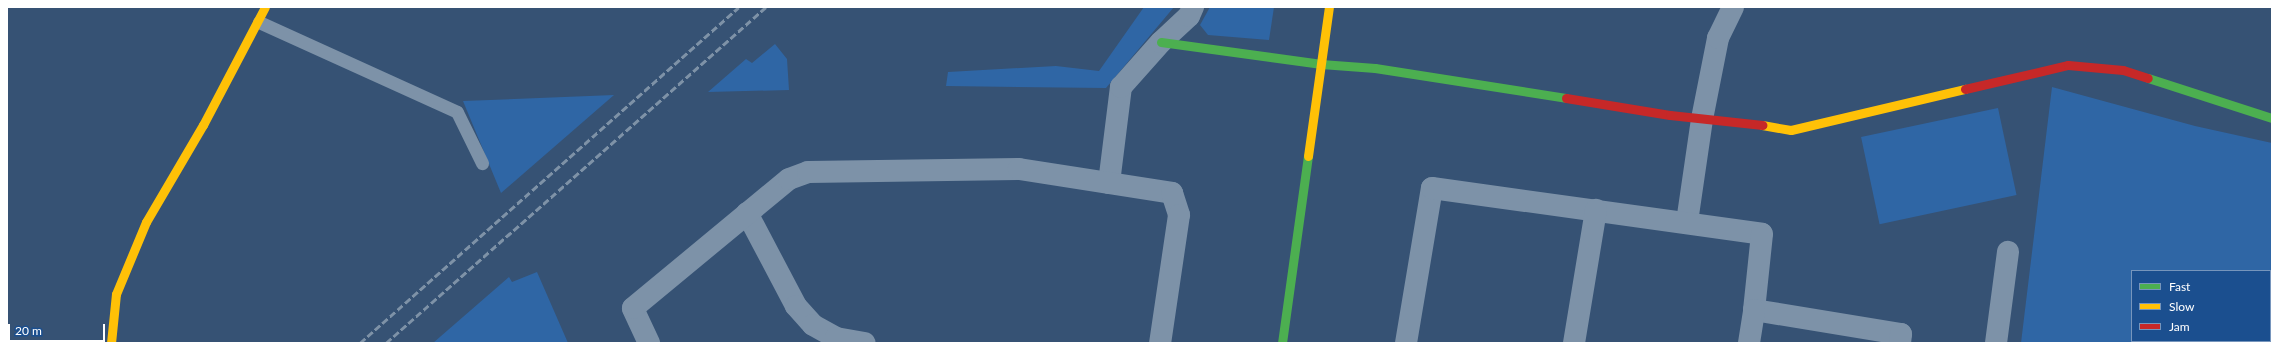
<!DOCTYPE html>
<html>
<head>
<meta charset="utf-8">
<style>
  body { margin:0 }
  #map { position:relative; width:2279px; height:350px; overflow:hidden; background:#365274; font-family:Lato,sans-serif }
  div>[style] { position:absolute }
  .green>* { inset:0; background:#2f66a5; transform-origin:0 0 }
  .lane>* { height:13px; margin:-6.5px; padding:0 6.5px; transform-origin:6.5px; border-radius:6.5px; background:#7d92a8 }
  .street>* { height:22px; margin:-11px; padding:0 11px; transform-origin:11px; border-radius:11px; background:#7d92a8 }
  .fast>* { height:9px; margin:-4.5px; padding:0 4.5px; transform-origin:4.5px; border-radius:4.5px; background:#4caf50 }
  .slow>* { height:9px; margin:-4.5px; padding:0 4.5px; transform-origin:4.5px; border-radius:4.5px; background:#ffc107 }
  .jam>* { height:9px; margin:-4.5px; padding:0 4.5px; transform-origin:4.5px; border-radius:4.5px; background:#c62828 }
  .rail>* { height:3px; margin-top:-1.5px; transform-origin:0; background:repeating-linear-gradient(90deg,#7e92a7 0 7px,transparent 0 10px) }
  span { translate:-50% -50%; white-space:nowrap; text-align:center; line-height:1.15; -webkit-text-stroke:4px #1b4f8f; paint-order:stroke }
  .frame { position:absolute; inset:0; border:8px solid #fff; pointer-events:none }
  .legend { position:absolute; left:2131px; top:270px; width:140px; height:72px; box-sizing:border-box; background:#1b4f8f; border:1px solid #7695bc; margin:0; padding:5px 7px; list-style:none; font-size:12px; color:#fff }
  .legend li { display:flex; align-items:center; gap:8px; height:20px }
  .legend b { width:20px; border:1px solid #7695bc }
  .scale { position:absolute; left:8px; top:324px; width:97px; height:18px; box-sizing:border-box; border:2px solid #fff; border-top:0; padding-left:5px; font-size:12px; line-height:14px; white-space:nowrap; color:#fff; -webkit-text-stroke:3px #1b4f8f; paint-order:stroke }
</style>
</head>
<body>
<div id="map">
  <div class="green">
    <div style="clip-path:polygon(1144px 7px,1174px 7px,1106px 88px,946px 86px,948px 72px,1056px 66px,1099px 71px)"></div>
    <div style="clip-path:polygon(1210px 7px,1274px 7px,1269px 40px,1208px 35px,1200px 25px)"></div>
    <div style="clip-path:polygon(775px 44px,787px 59px,789px 90px,708px 92px,746px 59px,752px 63px)"></div>
    <div style="clip-path:polygon(evenodd,2052px 87px,2195px 126px,2272px 143px,2272px 343px,2021px 343px,2052px 87px,2132px 271px,2270px 271px,2270px 341px,2132px 341px,2132px 271px)"></div>
    <div style="clip-path:polygon(614px 95px,501px 193px,463px 101px)"></div>
    <div style="left:1998px;top:108px;width:89px;height:140px;rotate:78deg"></div>
    <div style="clip-path:polygon(537px 272px,568px 343px,433px 343px,509px 277px,512px 282px)"></div>
  </div>
  <div class="lane">
    <div style="left:259px;top:22px;width:217px;rotate:24.4deg"></div>
    <div style="left:457px;top:112px;width:57px;rotate:63.9deg"></div>
  </div>
  <div class="street">
    <div style="left:1109px;top:183px;width:97px;rotate:-82.9deg"></div>
    <div style="left:1121px;top:87px;width:60px;rotate:-48.4deg"></div>
    <div style="left:1161px;top:42px;width:38px;rotate:-43deg"></div>
    <div style="left:1189px;top:16px;width:10px;rotate:-66deg"></div>
    <div style="left:747px;top:213px;width:105px;rotate:62.2deg"></div>
    <div style="left:796px;top:306px;width:25px;rotate:48deg"></div>
    <div style="left:813px;top:325px;width:26px;rotate:29deg"></div>
    <div style="left:836px;top:338px;width:29px;rotate:10deg"></div>
    <div style="left:1687px;top:222px;width:104px;rotate:-81.7deg"></div>
    <div style="left:1702px;top:119px;width:83px;rotate:-78.8deg"></div>
    <div style="left:1718px;top:38px;width:34px;rotate:-64deg"></div>
    <div style="left:649px;top:343px;width:38px;rotate:-115deg"></div>
    <div style="left:633px;top:308px;width:202px;rotate:-39.6deg"></div>
    <div style="left:789px;top:179px;width:20px;rotate:-20deg"></div>
    <div style="left:808px;top:172px;width:211px;rotate:-0.8deg"></div>
    <div style="left:1019px;top:169px;width:155px;rotate:8.9deg"></div>
    <div style="left:1172px;top:193px;width:23px;rotate:72deg"></div>
    <div style="left:1179px;top:215px;width:129px;rotate:98.4deg"></div>
    <div style="left:1406px;top:343px;width:157px;rotate:-80.5deg"></div>
    <div style="left:1432px;top:188px;width:333px;rotate:7.9deg"></div>
    <div style="left:1762px;top:234px;width:76px;rotate:96deg"></div>
    <div style="left:1754px;top:310px;width:149px;rotate:9.3deg"></div>
    <div style="left:1901px;top:334px;width:9px;rotate:96deg"></div>
    <div style="left:1574px;top:343px;width:135px;rotate:-80.6deg"></div>
    <div style="left:1749px;top:343px;width:33px;rotate:-81deg"></div>
    <div style="left:1996px;top:343px;width:92px;rotate:-82.5deg"></div>
  </div>
  <div class="fast">
    <div style="left:1161px;top:42px;width:162px;rotate:7.8deg"></div>
    <div style="left:1321px;top:64px;width:54px;rotate:4.2deg"></div>
    <div style="left:1375px;top:68px;width:193px;rotate:8.9deg"></div>
    <div style="left:2148px;top:78px;width:130px;rotate:17.9deg"></div>
    <div style="left:1282px;top:343px;width:189px;rotate:-82.1deg"></div>
  </div>
  <div class="slow">
    <div style="left:1762px;top:125px;width:29px;rotate:10deg"></div>
    <div style="left:1791px;top:130px;width:179px;rotate:-13.3deg"></div>
    <div style="left:1308px;top:156px;width:150px;rotate:-82deg"></div>
    <div style="left:111px;top:343px;width:49px;rotate:-84.2deg"></div>
    <div style="left:116px;top:294px;width:78px;rotate:-67.4deg"></div>
    <div style="left:146px;top:222px;width:113px;rotate:-59.6deg"></div>
    <div style="left:203px;top:125px;width:133px;rotate:-62.3deg"></div>
  </div>
  <div class="jam">
    <div style="left:1965px;top:89px;width:106px;rotate:-13.1deg"></div>
    <div style="left:2068px;top:65px;width:55px;rotate:5.2deg"></div>
    <div style="left:2123px;top:70px;width:26px;rotate:18deg"></div>
    <div style="left:1566px;top:98px;width:105px;rotate:9.3deg"></div>
    <div style="left:1670px;top:115px;width:93px;rotate:6.2deg"></div>
  </div>
  <div class="rail">
    <div style="left:360px;top:343px;width:506px;rotate:-41.56deg"></div>
    <div style="left:386px;top:343px;width:507px;rotate:-41.48deg"></div>
  </div>
  <div class="frame"></div>
  <ul class="legend">
  <li><b style="height:5px;background:#4caf50"></b>Fast</li>
  <li><b style="height:5px;background:#ffc107"></b>Slow</li>
  <li><b style="height:5px;background:#c62828"></b>Jam</li>
  </ul>
  <div class="scale">20 m</div>
</div>
</body>
</html>
